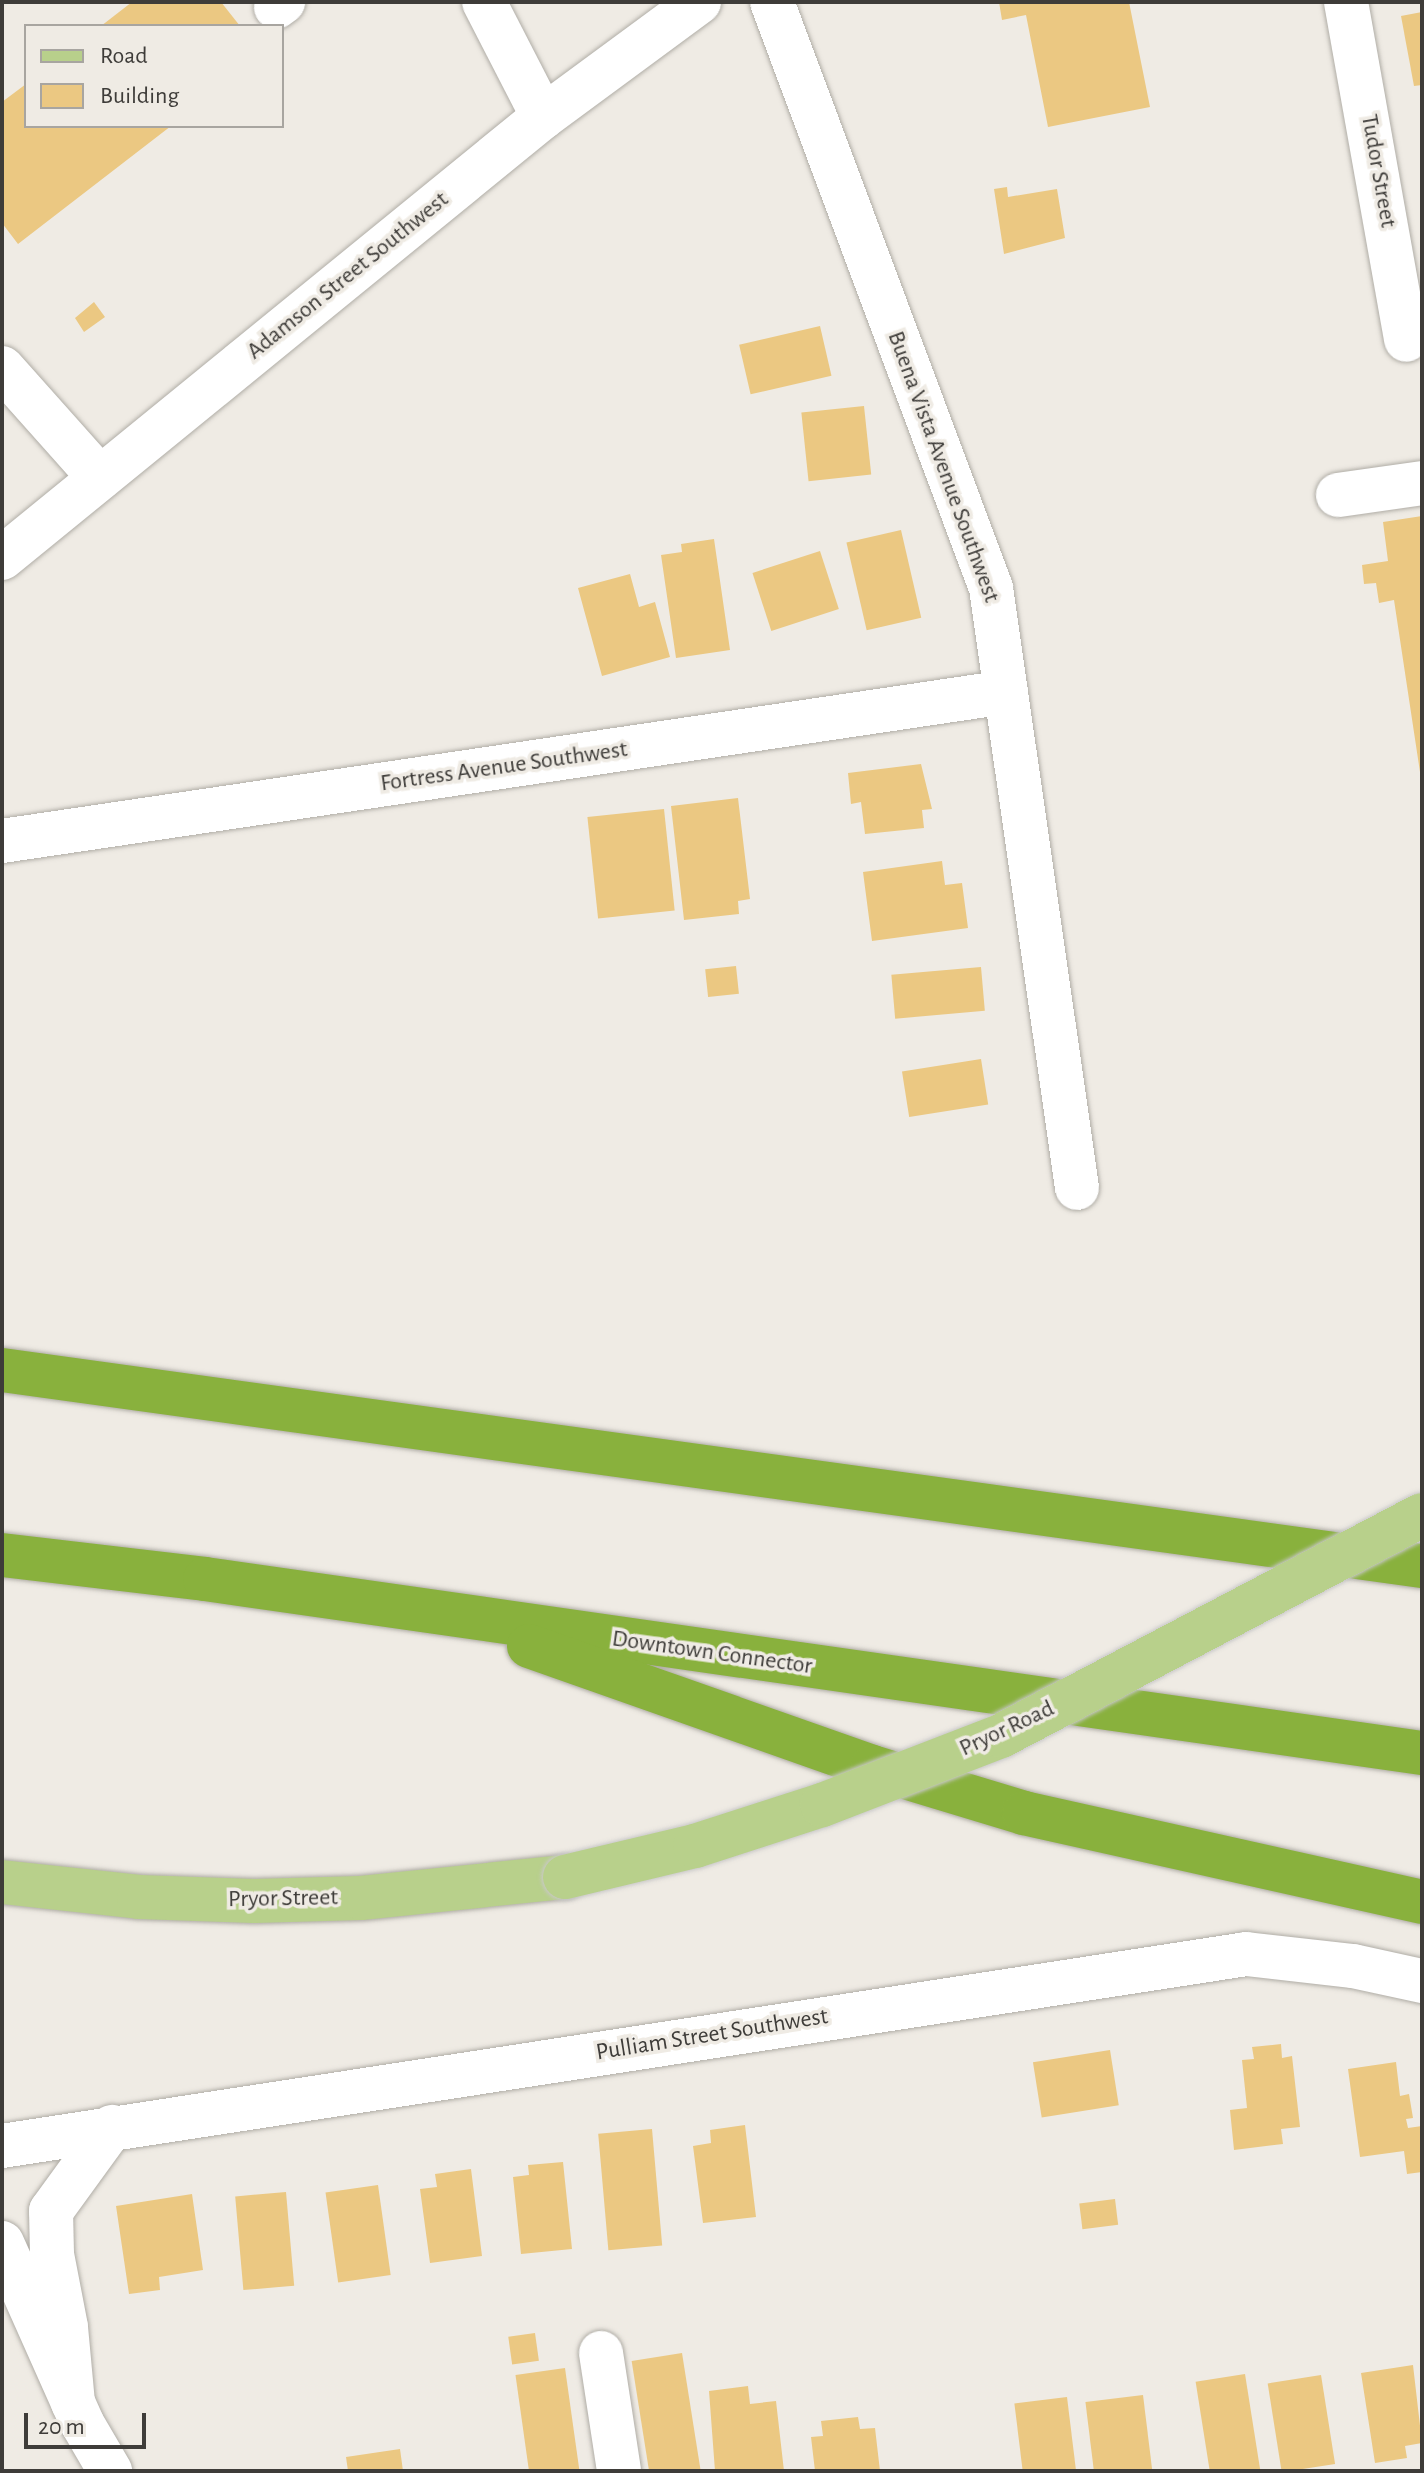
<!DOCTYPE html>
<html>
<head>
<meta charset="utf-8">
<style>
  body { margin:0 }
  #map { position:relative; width:1424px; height:2473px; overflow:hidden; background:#efebe4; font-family:"Alegreya Sans",sans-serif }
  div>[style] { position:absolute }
  .building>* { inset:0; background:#ebc882; transform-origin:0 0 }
  .roads { filter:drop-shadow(0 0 2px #b0ada6) drop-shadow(0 0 2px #b0ada6) }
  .minor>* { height:44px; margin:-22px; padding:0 22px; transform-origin:22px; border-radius:22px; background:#fff }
  .major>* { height:44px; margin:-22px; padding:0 22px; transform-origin:22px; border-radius:22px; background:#b8d08b }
  .highway>* { height:44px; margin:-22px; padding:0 22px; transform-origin:22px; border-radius:22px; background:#89b13d }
  .bridges { filter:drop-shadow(0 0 2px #c9c8c8) drop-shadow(0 0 2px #c9c8c8) }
  .major-bridge>* { height:44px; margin:-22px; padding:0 22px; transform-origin:22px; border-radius:22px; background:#b8d08b }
  span { translate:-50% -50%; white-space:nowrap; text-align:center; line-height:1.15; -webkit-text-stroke:7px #efebe4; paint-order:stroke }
  .street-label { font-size:24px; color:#3e3c39 }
  .frame { position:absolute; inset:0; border:4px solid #3e3c39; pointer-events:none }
  .legend { position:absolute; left:24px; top:24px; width:260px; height:104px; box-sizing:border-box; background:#efebe4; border:2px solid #a8a5a0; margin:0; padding:10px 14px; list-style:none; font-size:24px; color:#3e3c39 }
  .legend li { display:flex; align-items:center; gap:16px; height:40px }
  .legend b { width:40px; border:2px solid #a8a5a0 }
  .scale { position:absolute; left:24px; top:2413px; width:122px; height:36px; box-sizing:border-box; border:4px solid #3e3c39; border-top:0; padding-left:10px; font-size:24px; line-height:28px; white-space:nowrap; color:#3e3c39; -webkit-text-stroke:6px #efebe4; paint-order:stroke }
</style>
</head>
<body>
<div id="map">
  <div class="building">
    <div style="clip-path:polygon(132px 2px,221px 2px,240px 26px,101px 26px)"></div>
    <div style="clip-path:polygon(999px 2px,1129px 2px,1150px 107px,1048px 127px,1026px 15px,1002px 20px)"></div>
    <div style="clip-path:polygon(1422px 12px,1422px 85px,1414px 86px,1401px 16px)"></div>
    <div style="clip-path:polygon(26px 84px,26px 126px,171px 126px,18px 244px,2px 223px,2px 102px)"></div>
    <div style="clip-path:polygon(1007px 187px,1008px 197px,1057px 189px,1065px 238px,1004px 254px,994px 189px)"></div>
    <div style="clip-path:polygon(94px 302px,105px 317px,84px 332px,75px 318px)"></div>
    <div style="left:820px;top:326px;width:51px;height:83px;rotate:77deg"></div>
    <div style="left:864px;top:406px;width:69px;height:63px;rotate:84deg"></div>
    <div style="clip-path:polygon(1422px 516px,1422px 772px,1420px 772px,1394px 600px,1379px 603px,1376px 583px,1364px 584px,1362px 565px,1388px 561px,1383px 522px)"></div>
    <div style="left:901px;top:530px;width:90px;height:56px;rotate:77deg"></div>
    <div style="clip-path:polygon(714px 539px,730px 650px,676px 658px,661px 555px,682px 552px,681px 544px)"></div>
    <div style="left:820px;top:551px;width:61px;height:71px;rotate:72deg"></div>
    <div style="clip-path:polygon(630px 574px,639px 607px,655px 602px,670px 657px,602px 676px,578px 588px)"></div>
    <div style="clip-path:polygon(921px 764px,932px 809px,922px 810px,924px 828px,865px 834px,861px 802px,851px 804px,848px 773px)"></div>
    <div style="clip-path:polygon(738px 798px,750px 899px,738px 901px,739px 914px,684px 920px,671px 806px)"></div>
    <div style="left:664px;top:809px;width:102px;height:77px;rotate:84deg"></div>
    <div style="clip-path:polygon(942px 861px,945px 885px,962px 883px,968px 928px,872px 941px,863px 872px)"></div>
    <div style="left:736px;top:966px;width:28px;height:31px;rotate:84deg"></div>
    <div style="left:981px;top:967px;width:44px;height:90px;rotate:85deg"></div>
    <div style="left:981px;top:1059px;width:46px;height:80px;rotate:81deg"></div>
    <div style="clip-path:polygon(1281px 2044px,1282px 2058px,1292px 2056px,1300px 2127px,1281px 2129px,1283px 2144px,1234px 2150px,1230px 2110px,1247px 2108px,1242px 2060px,1254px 2059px,1252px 2047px)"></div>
    <div style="left:1110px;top:2050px;width:56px;height:78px;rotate:81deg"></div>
    <div style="clip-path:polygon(1396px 2062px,1400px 2096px,1409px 2094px,1413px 2118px,1406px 2119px,1408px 2128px,1422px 2126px,1422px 2172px,1407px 2174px,1404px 2151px,1360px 2157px,1348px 2069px)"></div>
    <div style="clip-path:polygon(745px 2125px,756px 2217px,703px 2223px,693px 2146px,711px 2143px,710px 2130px)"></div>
    <div style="left:652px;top:2129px;width:117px;height:54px;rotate:85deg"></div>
    <div style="clip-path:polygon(563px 2162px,572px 2249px,521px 2254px,513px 2177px,529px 2175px,528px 2165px)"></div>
    <div style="clip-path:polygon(471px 2169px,482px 2256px,430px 2263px,420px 2189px,437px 2187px,435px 2174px)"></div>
    <div style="left:378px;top:2185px;width:91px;height:53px;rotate:82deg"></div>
    <div style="left:286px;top:2192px;width:94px;height:51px;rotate:85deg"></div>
    <div style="clip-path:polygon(192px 2194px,203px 2270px,159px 2277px,160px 2290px,129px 2294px,116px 2206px)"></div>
    <div style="left:1115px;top:2199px;width:26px;height:36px;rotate:83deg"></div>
    <div style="left:535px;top:2333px;width:28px;height:27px;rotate:82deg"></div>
    <div style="left:682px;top:2353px;width:119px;height:51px;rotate:81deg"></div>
    <div style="clip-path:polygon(1413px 2365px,1422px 2443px,1405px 2446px,1407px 2458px,1375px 2463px,1361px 2373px)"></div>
    <div style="left:565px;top:2368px;width:104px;height:50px;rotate:82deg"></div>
    <div style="left:1245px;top:2374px;width:98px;height:50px;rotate:81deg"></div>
    <div style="left:1321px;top:2375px;width:90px;height:54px;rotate:81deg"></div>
    <div style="clip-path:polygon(748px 2386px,750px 2404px,776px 2401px,784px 2471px,715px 2471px,709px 2391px)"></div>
    <div style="left:1143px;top:2395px;width:77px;height:58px;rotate:83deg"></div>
    <div style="left:1067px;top:2397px;width:75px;height:53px;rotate:83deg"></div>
    <div style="clip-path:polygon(858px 2417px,860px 2429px,875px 2428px,880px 2471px,815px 2471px,811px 2437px,823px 2436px,821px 2421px)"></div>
    <div style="clip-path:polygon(400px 2449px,403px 2471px,348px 2471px,346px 2457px)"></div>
  </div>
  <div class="roads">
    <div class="minor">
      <div style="left:484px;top:2px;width:129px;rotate:62.8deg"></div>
      <div style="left:772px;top:2px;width:626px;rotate:69.51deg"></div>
      <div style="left:991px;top:588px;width:606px;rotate:81.84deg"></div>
      <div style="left:1346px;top:2px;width:343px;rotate:79.9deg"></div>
      <div style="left:276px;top:7px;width:9px;rotate:-36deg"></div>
      <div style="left:2px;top:368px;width:147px;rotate:48.3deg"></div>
      <div style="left:1338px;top:495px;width:85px;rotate:-8.1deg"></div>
      <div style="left:2px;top:558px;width:698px;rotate:-39.19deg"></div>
      <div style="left:543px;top:117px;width:194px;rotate:-36.4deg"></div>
      <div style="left:2px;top:841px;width:1015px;rotate:-8.44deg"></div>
      <div style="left:2px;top:2146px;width:1259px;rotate:-8.77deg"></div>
      <div style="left:1246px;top:1954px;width:108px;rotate:6.4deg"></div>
      <div style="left:1353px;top:1966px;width:71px;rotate:12.3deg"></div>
      <div style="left:2px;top:2243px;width:197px;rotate:66deg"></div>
      <div style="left:82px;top:2423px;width:56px;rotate:59.7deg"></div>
      <div style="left:601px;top:2353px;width:119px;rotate:81.3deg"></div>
      <div style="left:73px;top:2403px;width:76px;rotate:-95.3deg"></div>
      <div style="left:66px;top:2327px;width:74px;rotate:-100.9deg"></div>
      <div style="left:52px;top:2254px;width:43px;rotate:-91.3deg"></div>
      <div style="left:51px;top:2211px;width:104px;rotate:-54deg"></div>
    </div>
    <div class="major">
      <div style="left:2px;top:1882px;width:138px;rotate:6.2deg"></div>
      <div style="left:139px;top:1897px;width:115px;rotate:2deg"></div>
      <div style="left:254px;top:1901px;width:107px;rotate:-1.6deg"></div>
      <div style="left:361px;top:1898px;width:205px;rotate:-5.9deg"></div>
    </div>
    <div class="highway">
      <div style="left:2px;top:1370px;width:1433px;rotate:7.86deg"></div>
      <div style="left:2px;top:1555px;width:204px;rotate:6.7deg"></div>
      <div style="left:205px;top:1579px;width:1229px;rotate:8.14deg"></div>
      <div style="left:529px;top:1646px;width:364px;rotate:19.4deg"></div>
      <div style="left:872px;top:1767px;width:159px;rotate:16.8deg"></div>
      <div style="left:1024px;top:1813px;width:408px;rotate:12.6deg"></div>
    </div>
  </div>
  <div class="bridges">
    <div class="major-bridge">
      <div style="left:565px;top:1877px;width:134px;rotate:-13.4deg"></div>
      <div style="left:695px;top:1846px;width:133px;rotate:-17.9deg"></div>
      <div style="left:822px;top:1805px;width:192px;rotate:-21.1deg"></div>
      <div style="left:1001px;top:1736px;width:475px;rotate:-27.7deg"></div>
    </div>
  </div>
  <div class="street-label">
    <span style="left:1378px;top:171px;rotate:80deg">Tudor Street</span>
    <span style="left:348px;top:276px;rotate:-39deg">Adamson Street Southwest</span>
    <span style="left:943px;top:467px;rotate:70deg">Buena Vista Avenue Southwest</span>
    <span style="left:504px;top:767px;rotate:-8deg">Fortress Avenue Southwest</span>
    <span style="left:712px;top:1653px;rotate:8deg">Downtown Connector</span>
    <span style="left:1007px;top:1729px;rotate:-25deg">Pryor Road</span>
    <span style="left:283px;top:1899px;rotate:-1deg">Pryor Street</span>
    <span style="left:712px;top:2035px;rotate:-9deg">Pulliam Street Southwest</span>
  </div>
  <div class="frame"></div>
  <ul class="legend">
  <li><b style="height:10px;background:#b8d08b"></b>Road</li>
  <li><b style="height:22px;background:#ebc882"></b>Building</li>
  </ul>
  <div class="scale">20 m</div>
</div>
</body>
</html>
